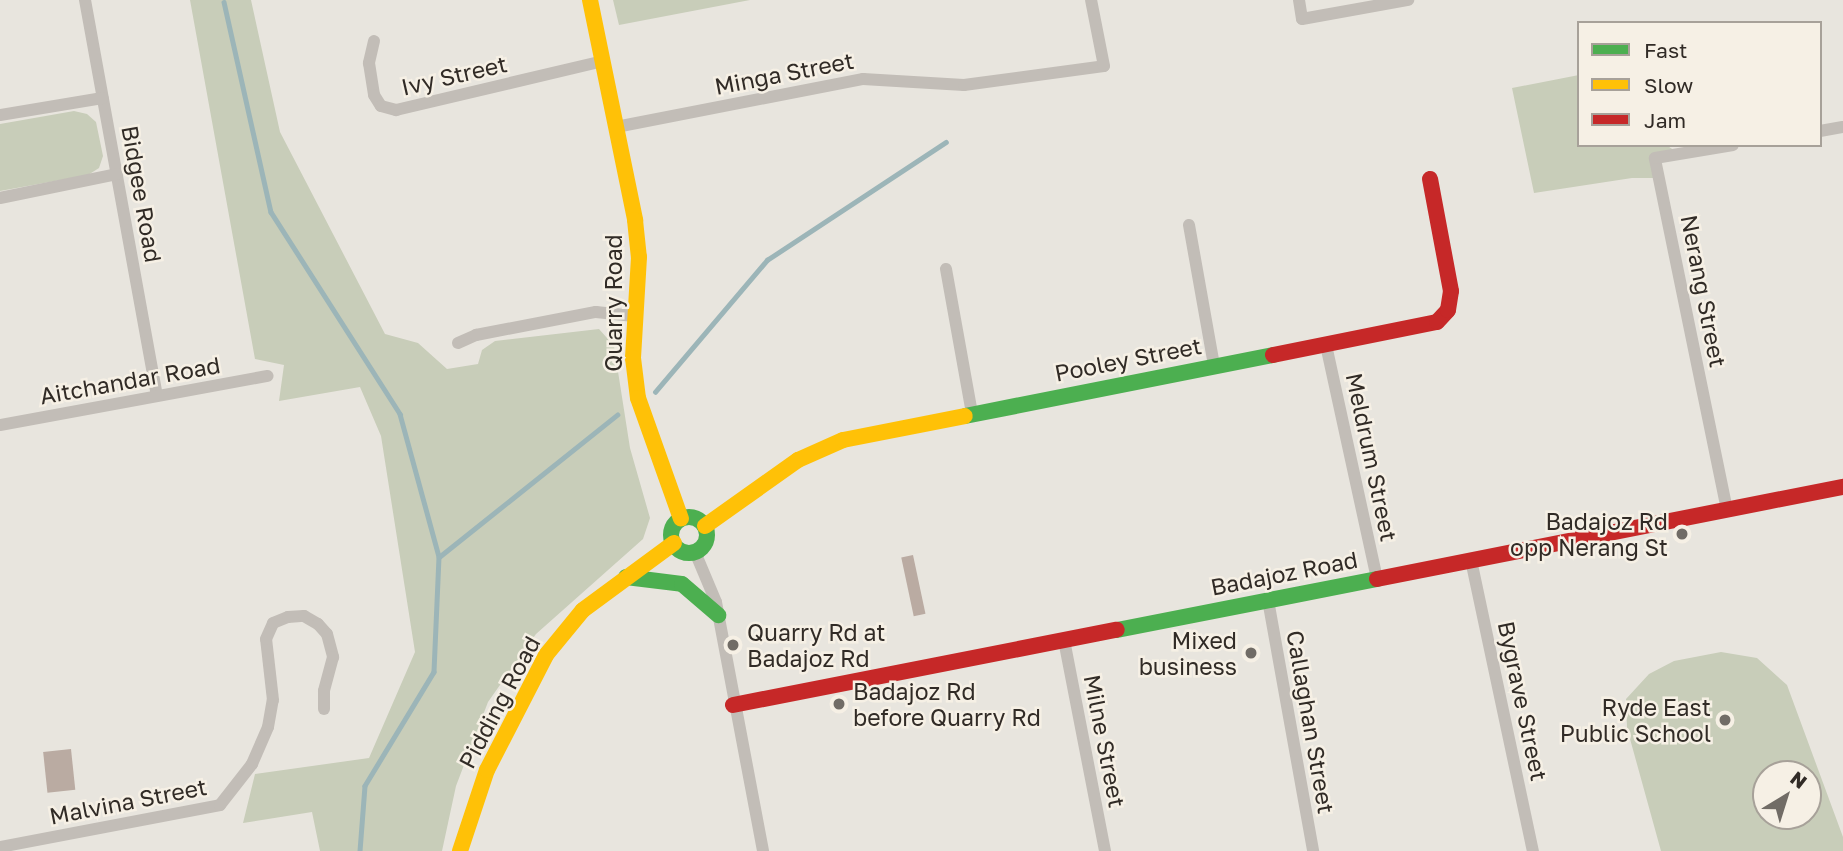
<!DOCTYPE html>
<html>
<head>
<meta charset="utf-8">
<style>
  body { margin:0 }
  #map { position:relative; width:1843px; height:851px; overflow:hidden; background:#e8e5de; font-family:"Golos Text",sans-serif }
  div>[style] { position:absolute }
  .green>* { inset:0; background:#c8cdb9 }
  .stream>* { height:4.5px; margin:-2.25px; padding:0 2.25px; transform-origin:2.25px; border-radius:2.25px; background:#9cb5b8 }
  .building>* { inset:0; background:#baaba2; transform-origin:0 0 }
  .street>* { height:12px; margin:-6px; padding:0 6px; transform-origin:6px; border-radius:6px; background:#c2bdb7 }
  .fast>* { height:16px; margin:-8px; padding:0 8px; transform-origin:8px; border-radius:8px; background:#4caf50 }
  .fast>.ring { margin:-8px; padding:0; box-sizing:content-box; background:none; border:16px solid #4caf50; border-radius:50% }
  .slow>* { height:16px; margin:-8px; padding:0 8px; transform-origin:8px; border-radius:8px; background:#ffc107 }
  .jam>* { height:16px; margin:-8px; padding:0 8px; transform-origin:8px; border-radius:8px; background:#c62828 }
  .dots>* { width:19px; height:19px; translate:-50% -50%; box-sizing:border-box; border:4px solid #f6f0e5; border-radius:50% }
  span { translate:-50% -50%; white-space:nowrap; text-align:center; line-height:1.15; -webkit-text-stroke:5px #f6f0e5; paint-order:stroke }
  .street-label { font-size:23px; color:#312b26 }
  .poi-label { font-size:23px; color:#312b26 }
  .right { translate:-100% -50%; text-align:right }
  .left { translate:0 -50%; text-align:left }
  .legend { position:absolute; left:1577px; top:21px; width:245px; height:126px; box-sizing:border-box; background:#f6f0e5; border:2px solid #a7a199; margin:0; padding:9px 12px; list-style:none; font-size:21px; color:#312b26 }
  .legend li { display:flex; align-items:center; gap:14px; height:35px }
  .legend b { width:35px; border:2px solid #a7a199 }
  .north { position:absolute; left:1752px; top:760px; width:70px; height:70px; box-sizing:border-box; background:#f6f0e5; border:2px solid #a7a199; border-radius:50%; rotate:38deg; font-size:19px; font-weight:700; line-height:28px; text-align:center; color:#312b26 }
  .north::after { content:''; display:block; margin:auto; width:24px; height:32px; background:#716c66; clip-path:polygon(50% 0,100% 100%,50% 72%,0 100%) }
</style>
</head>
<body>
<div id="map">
  <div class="green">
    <div style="clip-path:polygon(190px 0,251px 0,280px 132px,385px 334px,418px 343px,447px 369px,478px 364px,482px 350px,495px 341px,599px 329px,614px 346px,630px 448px,650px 518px,643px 539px,536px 634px,488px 702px,456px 786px,442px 851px,320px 851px,312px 812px,243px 823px,255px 774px,369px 758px,415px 652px,381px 436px,360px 387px,279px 401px,284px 365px,255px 359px)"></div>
    <div style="clip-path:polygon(613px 0,750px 0,619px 25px)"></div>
    <div style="clip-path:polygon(1579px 75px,1579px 145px,1666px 145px,1680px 154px,1656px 158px,1659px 178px,1632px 178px,1534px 193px,1512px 88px)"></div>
    <div style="clip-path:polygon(74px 111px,87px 114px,96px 122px,103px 156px,99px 168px,88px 175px,0 191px,0 124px)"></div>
    <div style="clip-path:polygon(evenodd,1721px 652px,1757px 658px,1787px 685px,1843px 837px,1843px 851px,1661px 851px,1627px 728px,1626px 699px,1649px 674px,1674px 661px,1721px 652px,1766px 774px,1808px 774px,1808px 816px,1766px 816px,1766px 774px)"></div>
  </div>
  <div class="stream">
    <div style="left:224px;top:2px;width:215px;rotate:77.4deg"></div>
    <div style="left:271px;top:212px;width:240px;rotate:57.4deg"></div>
    <div style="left:400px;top:414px;width:148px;rotate:74.7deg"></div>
    <div style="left:439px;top:557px;width:115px;rotate:92.5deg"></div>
    <div style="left:434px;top:672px;width:133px;rotate:121.2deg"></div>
    <div style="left:365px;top:786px;width:65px;rotate:94.4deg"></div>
    <div style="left:655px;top:392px;width:173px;rotate:-49.7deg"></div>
    <div style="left:767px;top:260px;width:214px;rotate:-33.4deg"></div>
    <div style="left:439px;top:557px;width:228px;rotate:-38.6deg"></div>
  </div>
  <div class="building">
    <div style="left:913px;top:555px;width:60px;height:12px;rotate:78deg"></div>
    <div style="left:71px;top:749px;width:41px;height:28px;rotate:84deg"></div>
  </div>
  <div class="street">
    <div style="left:85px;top:0;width:402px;rotate:79.7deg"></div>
    <div style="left:1299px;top:0;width:19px;rotate:81deg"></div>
    <div style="left:1302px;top:19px;width:108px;rotate:-10.2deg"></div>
    <div style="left:374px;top:41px;width:23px;rotate:103deg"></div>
    <div style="left:369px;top:63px;width:32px;rotate:81deg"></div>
    <div style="left:374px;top:95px;width:13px;rotate:58deg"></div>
    <div style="left:381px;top:106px;width:16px;rotate:15deg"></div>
    <div style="left:396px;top:110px;width:213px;rotate:-13.3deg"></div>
    <div style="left:0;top:115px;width:104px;rotate:-9.4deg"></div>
    <div style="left:616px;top:127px;width:252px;rotate:-11deg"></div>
    <div style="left:863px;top:79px;width:101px;rotate:3.4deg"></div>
    <div style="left:964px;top:85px;width:141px;rotate:-7.7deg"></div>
    <div style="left:1104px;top:66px;width:67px;rotate:-101.1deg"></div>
    <div style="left:1820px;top:131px;width:23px;rotate:-10deg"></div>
    <div style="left:0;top:198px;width:119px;rotate:-11.6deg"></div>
    <div style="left:1189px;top:225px;width:143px;rotate:79.9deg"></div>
    <div style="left:946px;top:269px;width:147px;rotate:79.8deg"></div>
    <div style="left:458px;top:343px;width:20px;rotate:-24deg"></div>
    <div style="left:476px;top:335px;width:122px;rotate:-10.9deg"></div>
    <div style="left:596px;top:312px;width:38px;rotate:6deg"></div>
    <div style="left:1326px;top:345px;width:239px;rotate:77.7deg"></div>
    <div style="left:0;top:425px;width:272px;rotate:-10.4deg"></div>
    <div style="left:1727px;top:510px;width:359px;rotate:-101.6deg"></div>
    <div style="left:1655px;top:158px;width:79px;rotate:-9.5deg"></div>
    <div style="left:695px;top:552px;width:54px;rotate:67.2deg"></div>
    <div style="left:716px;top:602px;width:253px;rotate:79.3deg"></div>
    <div style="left:1471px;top:560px;width:298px;rotate:78deg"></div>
    <div style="left:1268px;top:600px;width:255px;rotate:79.8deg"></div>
    <div style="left:1064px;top:640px;width:215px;rotate:79deg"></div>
    <div style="left:0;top:847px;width:224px;rotate:-10.8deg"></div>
    <div style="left:220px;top:805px;width:52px;rotate:-52deg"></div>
    <div style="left:252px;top:764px;width:40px;rotate:-66.6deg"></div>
    <div style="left:268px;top:727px;width:27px;rotate:-80deg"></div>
    <div style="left:273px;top:700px;width:61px;rotate:-96.5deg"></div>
    <div style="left:266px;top:639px;width:17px;rotate:-66deg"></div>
    <div style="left:273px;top:623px;width:16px;rotate:-22deg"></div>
    <div style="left:288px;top:617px;width:16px;rotate:-4deg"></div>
    <div style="left:304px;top:616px;width:16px;rotate:30deg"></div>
    <div style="left:318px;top:624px;width:13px;rotate:48deg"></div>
    <div style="left:327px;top:634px;width:24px;rotate:75deg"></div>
    <div style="left:333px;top:657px;width:35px;rotate:105deg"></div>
    <div style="left:324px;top:691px;width:18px;rotate:90deg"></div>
  </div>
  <div class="fast">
    <div style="left:965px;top:416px;width:314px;rotate:-11.2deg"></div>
    <div class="ring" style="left:671px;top:517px;width:20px;height:20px"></div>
    <div style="left:626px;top:577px;width:56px;rotate:7.1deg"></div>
    <div style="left:682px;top:584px;width:48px;rotate:40.7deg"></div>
    <div style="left:1117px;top:630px;width:265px;rotate:-11.1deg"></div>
  </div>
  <div class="slow">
    <div style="left:590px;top:0;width:225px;rotate:78.4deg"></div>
    <div style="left:635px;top:220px;width:37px;rotate:84deg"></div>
    <div style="left:639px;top:257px;width:101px;rotate:93.4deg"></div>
    <div style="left:633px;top:358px;width:40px;rotate:82.9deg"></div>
    <div style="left:638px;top:398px;width:128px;rotate:70.4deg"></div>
    <div style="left:705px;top:526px;width:114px;rotate:-35.4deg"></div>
    <div style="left:798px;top:460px;width:49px;rotate:-24deg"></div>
    <div style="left:843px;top:440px;width:124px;rotate:-11.1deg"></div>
    <div style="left:460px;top:851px;width:85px;rotate:-71.6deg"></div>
    <div style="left:487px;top:770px;width:129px;rotate:-62.8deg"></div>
    <div style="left:546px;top:655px;width:58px;rotate:-50.6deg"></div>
    <div style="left:583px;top:610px;width:113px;rotate:-36.4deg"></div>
  </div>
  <div class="jam">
    <div style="left:1273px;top:355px;width:167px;rotate:-11.4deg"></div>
    <div style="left:1437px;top:322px;width:16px;rotate:-47deg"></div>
    <div style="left:1448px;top:310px;width:19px;rotate:-81deg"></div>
    <div style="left:1451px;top:291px;width:114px;rotate:-100.6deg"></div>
    <div style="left:1377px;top:579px;width:475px;rotate:-11.2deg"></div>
    <div style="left:733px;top:705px;width:391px;rotate:-11.1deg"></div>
  </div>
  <div class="dots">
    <div style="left:1682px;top:534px;background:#716c66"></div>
    <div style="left:733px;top:645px;background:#716c66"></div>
    <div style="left:1251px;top:653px;background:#716c66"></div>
    <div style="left:839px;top:704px;background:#716c66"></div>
    <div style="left:1725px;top:720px;background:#716c66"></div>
  </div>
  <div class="street-label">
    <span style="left:784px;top:73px;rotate:-11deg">Minga Street</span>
    <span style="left:454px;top:75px;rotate:-13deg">Ivy Street</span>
    <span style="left:142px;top:194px;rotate:80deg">Bidgee Road</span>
    <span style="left:1704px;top:291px;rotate:79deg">Nerang Street</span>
    <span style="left:613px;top:303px;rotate:-90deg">Quarry Road</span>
    <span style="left:1128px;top:359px;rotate:-11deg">Pooley Street</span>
    <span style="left:130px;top:380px;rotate:-10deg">Aitchandar Road</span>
    <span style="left:1372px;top:457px;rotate:78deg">Meldrum Street</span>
    <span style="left:1284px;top:573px;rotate:-11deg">Badajoz Road</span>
    <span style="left:1523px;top:701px;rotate:78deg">Bygrave Street</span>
    <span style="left:499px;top:702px;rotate:-62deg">Pidding Road</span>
    <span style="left:1311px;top:722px;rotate:80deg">Callaghan Street</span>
    <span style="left:1105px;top:741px;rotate:79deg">Milne Street</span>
    <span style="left:128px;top:801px;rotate:-11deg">Malvina Street</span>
  </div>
  <div class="poi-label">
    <span class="right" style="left:1668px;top:534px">Badajoz Rd<br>opp Nerang St</span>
    <span class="left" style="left:747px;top:645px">Quarry Rd at<br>Badajoz Rd</span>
    <span class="right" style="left:1237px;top:653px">Mixed<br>business</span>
    <span class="left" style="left:853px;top:704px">Badajoz Rd<br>before Quarry Rd</span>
    <span class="right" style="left:1711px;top:720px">Ryde East<br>Public School</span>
  </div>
  <ul class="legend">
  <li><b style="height:9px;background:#4caf50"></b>Fast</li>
  <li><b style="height:9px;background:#ffc107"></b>Slow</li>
  <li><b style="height:9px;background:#c62828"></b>Jam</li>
  </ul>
  <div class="north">N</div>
</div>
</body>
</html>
